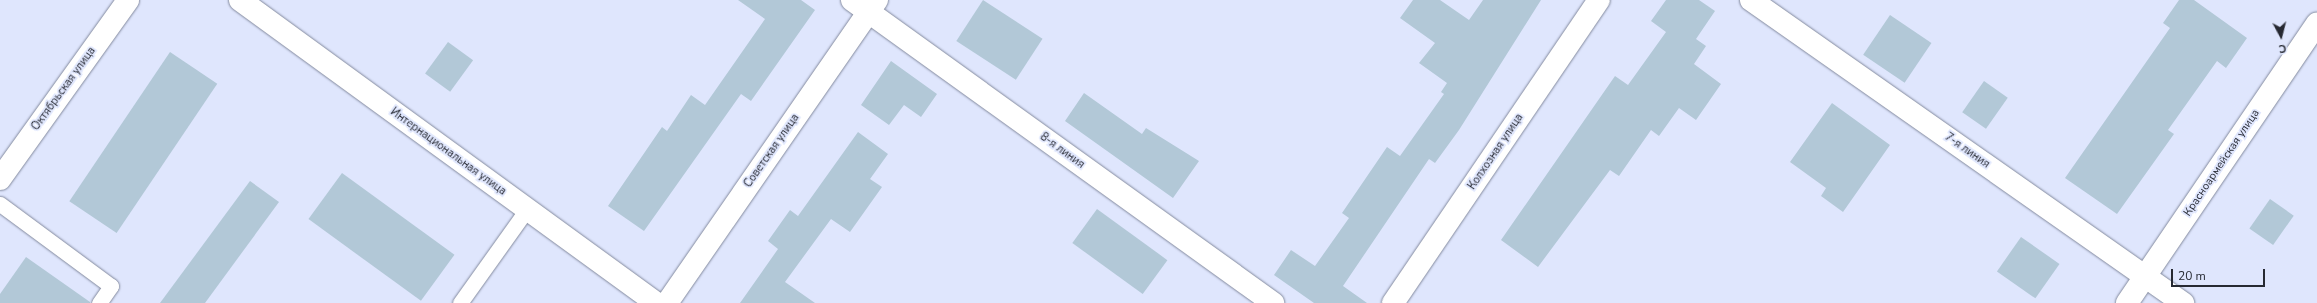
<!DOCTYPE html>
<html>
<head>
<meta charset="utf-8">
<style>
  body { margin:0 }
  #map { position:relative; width:2317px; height:303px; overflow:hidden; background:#dfe6fd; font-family:"Nunito Sans",sans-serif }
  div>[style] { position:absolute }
  .building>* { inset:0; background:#b2c8d7; transform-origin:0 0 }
  .roads { filter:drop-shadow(0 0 1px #838a9e) drop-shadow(0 0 1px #838a9e) }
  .service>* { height:15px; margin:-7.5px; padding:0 7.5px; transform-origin:7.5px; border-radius:7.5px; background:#fff }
  .minor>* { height:22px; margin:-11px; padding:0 11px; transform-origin:11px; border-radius:11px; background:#fff }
  .tertiary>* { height:22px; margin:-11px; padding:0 11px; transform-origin:11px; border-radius:11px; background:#fff }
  span { translate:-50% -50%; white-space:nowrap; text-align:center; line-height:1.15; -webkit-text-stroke:3.5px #dfe6fd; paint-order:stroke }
  .street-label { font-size:11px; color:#262932 }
  .north { position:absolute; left:2261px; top:16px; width:40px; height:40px; -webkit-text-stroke:3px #dfe6fd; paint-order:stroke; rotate:173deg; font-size:11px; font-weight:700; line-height:16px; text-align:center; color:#262932 }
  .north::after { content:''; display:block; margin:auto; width:14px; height:18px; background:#262932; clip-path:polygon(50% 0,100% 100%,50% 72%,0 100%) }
  .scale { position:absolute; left:2171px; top:269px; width:94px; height:18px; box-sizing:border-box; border:2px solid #262932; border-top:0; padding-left:5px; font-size:12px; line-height:14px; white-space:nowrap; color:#262932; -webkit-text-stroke:3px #dfe6fd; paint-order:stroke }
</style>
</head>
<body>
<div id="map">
  <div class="building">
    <div style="clip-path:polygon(738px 0,801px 0,815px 10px,751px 101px,741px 94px,644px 231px,608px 206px,662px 127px,667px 131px,691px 95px,705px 105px,765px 19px)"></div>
    <div style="left:983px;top:0;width:71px;height:49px;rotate:33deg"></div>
    <div style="clip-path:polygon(1413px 0,1440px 0,1469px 20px,1483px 0,1541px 0,1459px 130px,1435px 163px,1429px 159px,1343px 286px,1367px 303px,1314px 303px,1274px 275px,1291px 250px,1315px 266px,1349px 218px,1342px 213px,1387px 147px,1400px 156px,1444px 94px,1441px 92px,1447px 83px,1419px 63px,1435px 43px,1400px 18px)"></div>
    <div style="clip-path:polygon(1666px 0,1699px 0,1715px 11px,1696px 39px,1706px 46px,1694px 64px,1721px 84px,1696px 120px,1679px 108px,1659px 136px,1651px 130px,1619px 176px,1610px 170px,1538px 267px,1501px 240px,1615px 76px,1628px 85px,1666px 32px,1651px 21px)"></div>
    <div style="clip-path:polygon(2179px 0,2194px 0,2247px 38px,2226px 68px,2217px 61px,2168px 130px,2174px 134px,2117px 214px,2065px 178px,2170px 28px,2163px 23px)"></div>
    <div style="left:1890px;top:15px;width:50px;height:48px;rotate:34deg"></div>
    <div style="left:448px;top:42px;width:31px;height:39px;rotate:36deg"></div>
    <div style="left:170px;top:52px;width:57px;height:180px;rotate:34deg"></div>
    <div style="clip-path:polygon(891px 61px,937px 94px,921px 117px,904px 105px,889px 125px,861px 105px)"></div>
    <div style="left:1984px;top:81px;width:29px;height:38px;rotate:35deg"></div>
    <div style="clip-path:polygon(1084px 93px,1142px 134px,1146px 128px,1199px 161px,1173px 198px,1065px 121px)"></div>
    <div style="clip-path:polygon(1832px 103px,1890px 145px,1843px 212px,1821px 196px,1826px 188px,1790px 162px)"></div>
    <div style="clip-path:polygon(858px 132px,888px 154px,870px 179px,882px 187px,850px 232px,831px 219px,785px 282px,815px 303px,740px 303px,778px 249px,768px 241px,790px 210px,798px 216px)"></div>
    <div style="left:342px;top:173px;width:139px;height:57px;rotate:36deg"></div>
    <div style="clip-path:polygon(250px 181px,279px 202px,205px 303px,160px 303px)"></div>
    <div style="left:2270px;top:199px;width:29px;height:36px;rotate:35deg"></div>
    <div style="left:1097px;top:209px;width:87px;height:42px;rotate:36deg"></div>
    <div style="left:2021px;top:237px;width:47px;height:42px;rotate:35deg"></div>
    <div style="clip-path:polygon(26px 257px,90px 302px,90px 303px,0 303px,0 294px)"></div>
  </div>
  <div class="roads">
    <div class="service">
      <div style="left:0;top:204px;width:138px;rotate:36.5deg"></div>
      <div style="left:111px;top:286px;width:21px;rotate:125deg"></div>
      <div style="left:460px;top:303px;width:115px;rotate:-54.5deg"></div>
    </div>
    <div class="minor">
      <div style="left:852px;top:0;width:519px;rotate:35.74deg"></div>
      <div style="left:1751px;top:0;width:528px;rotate:35.05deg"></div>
      <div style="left:0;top:179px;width:220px;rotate:-54.4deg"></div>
      <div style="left:667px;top:303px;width:369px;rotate:-55.3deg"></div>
      <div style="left:2127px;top:303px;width:338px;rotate:-55.8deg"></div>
    </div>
    <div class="tertiary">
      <div style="left:240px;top:0;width:515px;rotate:36.07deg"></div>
      <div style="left:1393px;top:303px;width:366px;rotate:-55.8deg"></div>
    </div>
  </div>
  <div class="street-label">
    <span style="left:64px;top:89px;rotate:-54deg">Октябрьская улица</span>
    <span style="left:772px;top:151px;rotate:-55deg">Советская улица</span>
    <span style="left:1062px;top:151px;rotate:36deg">8-я линия</span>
    <span style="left:1967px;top:151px;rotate:35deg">7-я линия</span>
    <span style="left:448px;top:152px;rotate:36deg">Интернациональная улица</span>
    <span style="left:1496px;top:152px;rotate:-56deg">Колхозная улица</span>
    <span style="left:2222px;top:163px;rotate:-56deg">Красноармейская улица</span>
  </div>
  <div class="north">С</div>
  <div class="scale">20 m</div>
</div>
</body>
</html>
